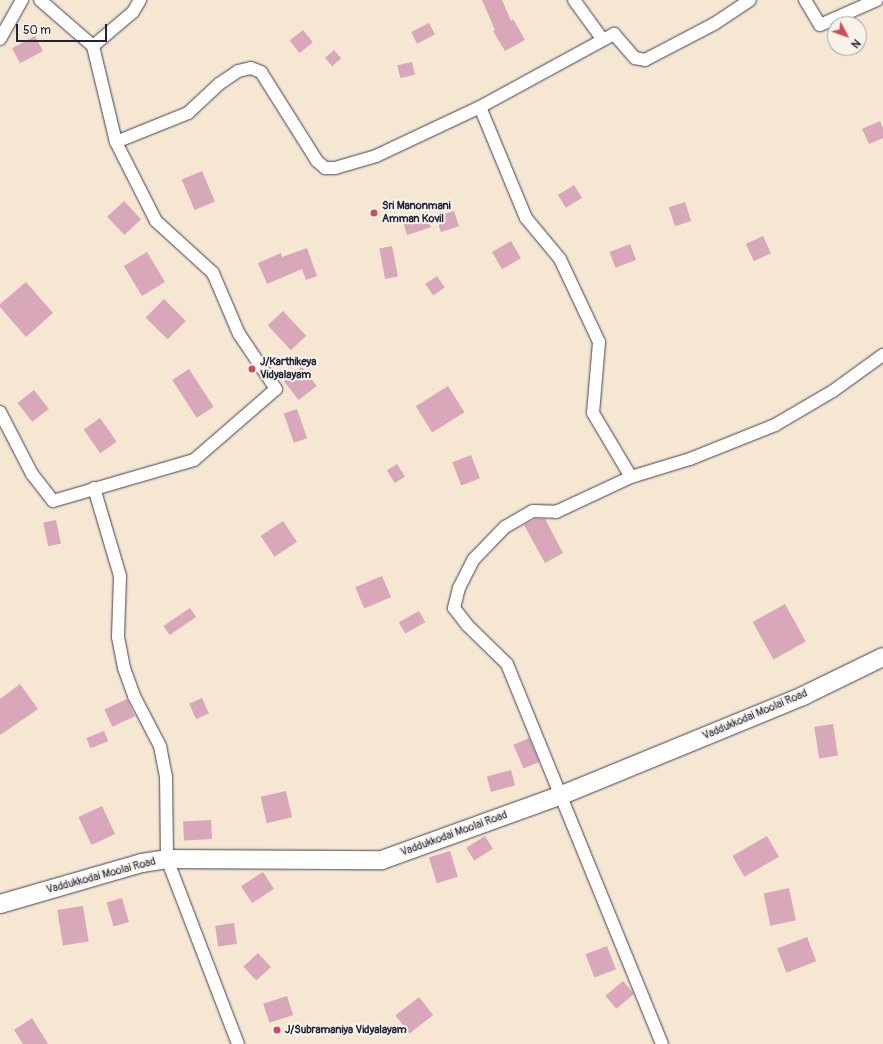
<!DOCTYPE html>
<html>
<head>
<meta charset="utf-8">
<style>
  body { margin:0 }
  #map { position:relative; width:883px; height:1044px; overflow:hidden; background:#f5e7d2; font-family:Pangolin,sans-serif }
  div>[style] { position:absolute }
  .building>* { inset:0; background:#d8a7b9; transform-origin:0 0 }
  .roads { filter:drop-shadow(0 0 1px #424052) drop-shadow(0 0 1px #424052) }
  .street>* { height:12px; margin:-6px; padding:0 6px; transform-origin:6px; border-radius:6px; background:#fff }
  .secondary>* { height:18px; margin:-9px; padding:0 9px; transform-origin:9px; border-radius:9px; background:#fff }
  .dots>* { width:11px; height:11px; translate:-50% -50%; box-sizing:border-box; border:2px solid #f7f3e8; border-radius:50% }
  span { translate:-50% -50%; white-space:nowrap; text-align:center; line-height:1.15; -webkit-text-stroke:4px #f7f3e8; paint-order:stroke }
  .poi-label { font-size:11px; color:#22223b; font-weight:700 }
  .left { translate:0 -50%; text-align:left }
  .street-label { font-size:11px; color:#22223b }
  .north { position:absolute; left:827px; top:16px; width:40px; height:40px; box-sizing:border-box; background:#f7f3e8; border:1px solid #a29fa3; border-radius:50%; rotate:131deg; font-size:11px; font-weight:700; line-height:16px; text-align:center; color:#22223b }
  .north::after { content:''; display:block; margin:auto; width:14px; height:18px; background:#d1495b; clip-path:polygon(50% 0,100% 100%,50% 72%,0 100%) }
  .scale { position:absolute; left:16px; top:24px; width:91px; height:18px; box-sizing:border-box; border:2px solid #22223b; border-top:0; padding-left:5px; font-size:12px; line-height:14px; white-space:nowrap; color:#22223b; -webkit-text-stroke:3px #f7f3e8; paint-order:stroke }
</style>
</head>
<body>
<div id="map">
  <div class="building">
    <div style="clip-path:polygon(482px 0,502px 0,511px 21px,513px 19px,525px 40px,505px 51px,493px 31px,495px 30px)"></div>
    <div style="left:429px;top:23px;width:13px;height:20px;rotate:63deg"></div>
    <div style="left:303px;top:30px;width:16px;height:17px;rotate:52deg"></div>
    <div style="left:35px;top:36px;width:17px;height:26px;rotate:62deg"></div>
    <div style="left:334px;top:50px;width:11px;height:12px;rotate:49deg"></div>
    <div style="left:412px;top:62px;width:13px;height:15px;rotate:77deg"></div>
    <div style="clip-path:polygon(880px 121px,883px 128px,883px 138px,869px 144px,862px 129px)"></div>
    <div style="left:202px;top:171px;width:33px;height:22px;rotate:67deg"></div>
    <div style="left:574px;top:185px;width:15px;height:19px;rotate:58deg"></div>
    <div style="left:124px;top:201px;width:25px;height:23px;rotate:47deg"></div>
    <div style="left:685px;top:202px;width:20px;height:17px;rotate:72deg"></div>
    <div style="left:454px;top:211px;width:16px;height:19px;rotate:72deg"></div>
    <div style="left:426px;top:212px;width:16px;height:25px;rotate:72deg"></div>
    <div style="left:763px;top:236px;width:19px;height:19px;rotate:65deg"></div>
    <div style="left:511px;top:241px;width:20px;height:22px;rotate:60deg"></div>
    <div style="left:630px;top:244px;width:17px;height:22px;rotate:69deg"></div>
    <div style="left:392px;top:246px;width:31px;height:13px;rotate:79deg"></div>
    <div style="clip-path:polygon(307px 248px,317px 276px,306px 280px,302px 269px,267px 284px,258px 263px,281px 253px,282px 257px)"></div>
    <div style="left:147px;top:252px;width:35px;height:27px;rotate:59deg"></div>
    <div style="left:437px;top:276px;width:14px;height:14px;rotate:56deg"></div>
    <div style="clip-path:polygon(26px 282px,53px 313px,26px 337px,0 307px,0 304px)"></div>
    <div style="left:164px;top:299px;width:31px;height:26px;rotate:45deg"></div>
    <div style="left:283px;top:311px;width:34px;height:21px;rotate:47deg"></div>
    <div style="left:302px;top:367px;width:24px;height:23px;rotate:52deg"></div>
    <div style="left:189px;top:369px;width:45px;height:20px;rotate:57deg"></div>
    <div style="left:448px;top:386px;width:31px;height:38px;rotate:58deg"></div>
    <div style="left:34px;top:390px;width:24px;height:21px;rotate:52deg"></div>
    <div style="left:297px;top:409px;width:31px;height:14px;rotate:71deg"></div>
    <div style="left:100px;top:418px;width:29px;height:20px;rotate:55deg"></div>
    <div style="left:471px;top:455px;width:25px;height:20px;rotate:69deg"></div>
    <div style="left:397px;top:464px;width:15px;height:12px;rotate:58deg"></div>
    <div style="clip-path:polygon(535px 519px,545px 519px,563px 553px,545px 563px,524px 525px)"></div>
    <div style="left:56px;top:520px;width:24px;height:13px;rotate:78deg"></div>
    <div style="left:283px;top:521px;width:25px;height:27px;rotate:56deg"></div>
    <div style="left:382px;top:576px;width:23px;height:29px;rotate:67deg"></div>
    <div style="left:785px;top:604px;width:43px;height:37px;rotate:61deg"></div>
    <div style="left:190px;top:608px;width:11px;height:32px;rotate:56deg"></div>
    <div style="left:419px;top:611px;width:13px;height:23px;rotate:61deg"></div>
    <div style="clip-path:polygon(20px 684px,38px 709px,0 735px,0 699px)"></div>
    <div style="left:202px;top:698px;width:17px;height:14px;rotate:66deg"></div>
    <div style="left:127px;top:699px;width:19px;height:25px;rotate:65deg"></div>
    <div style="left:833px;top:724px;width:32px;height:19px;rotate:81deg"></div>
    <div style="left:104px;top:731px;width:11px;height:19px;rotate:68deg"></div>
    <div style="left:529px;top:738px;width:26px;height:17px;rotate:67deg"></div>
    <div style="left:511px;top:770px;width:16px;height:25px;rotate:75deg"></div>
    <div style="left:286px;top:791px;width:27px;height:26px;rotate:77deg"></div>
    <div style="left:102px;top:806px;width:31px;height:26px;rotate:65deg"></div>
    <div style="left:211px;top:820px;width:19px;height:28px;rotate:87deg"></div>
    <div style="left:485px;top:836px;width:15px;height:22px;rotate:58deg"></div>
    <div style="left:767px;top:836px;width:24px;height:40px;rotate:60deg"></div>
    <div style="left:450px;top:851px;width:27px;height:22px;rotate:73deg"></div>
    <div style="left:263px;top:872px;width:20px;height:26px;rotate:57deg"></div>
    <div style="left:789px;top:888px;width:33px;height:26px;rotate:78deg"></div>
    <div style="left:122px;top:898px;width:25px;height:16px;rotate:74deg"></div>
    <div style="left:83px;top:906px;width:36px;height:26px;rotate:81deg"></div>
    <div style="left:234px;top:923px;width:21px;height:19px;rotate:82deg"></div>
    <div style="left:807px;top:937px;width:26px;height:32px;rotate:69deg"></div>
    <div style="left:607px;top:946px;width:25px;height:23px;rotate:69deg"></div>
    <div style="left:258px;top:953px;width:19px;height:20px;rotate:47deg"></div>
    <div style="left:623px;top:981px;width:17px;height:23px;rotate:50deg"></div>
    <div style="left:287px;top:996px;width:20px;height:25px;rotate:72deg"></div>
    <div style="left:419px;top:997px;width:23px;height:30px;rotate:52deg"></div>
    <div style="clip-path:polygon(32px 1018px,48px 1044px,23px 1044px,14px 1030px)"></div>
  </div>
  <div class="roads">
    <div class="street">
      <div style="left:574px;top:0;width:49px;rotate:54.1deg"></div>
      <div style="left:805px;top:0;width:29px;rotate:59deg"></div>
      <div style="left:820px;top:25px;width:62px;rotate:-23.7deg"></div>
      <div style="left:0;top:39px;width:45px;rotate:-60.6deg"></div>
      <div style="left:93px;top:46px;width:52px;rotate:-40.4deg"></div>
      <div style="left:133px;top:12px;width:14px;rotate:-60deg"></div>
      <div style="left:480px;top:107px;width:120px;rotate:67.5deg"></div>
      <div style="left:526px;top:218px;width:53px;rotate:50.3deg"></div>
      <div style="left:560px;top:259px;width:92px;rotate:64.8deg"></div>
      <div style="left:599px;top:342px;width:71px;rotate:94.8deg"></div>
      <div style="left:593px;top:413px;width:74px;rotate:59.3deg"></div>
      <div style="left:116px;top:142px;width:78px;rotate:-21.9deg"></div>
      <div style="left:188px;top:113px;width:42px;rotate:-43.1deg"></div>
      <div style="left:219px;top:84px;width:23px;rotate:-34deg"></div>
      <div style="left:238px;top:71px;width:13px;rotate:-13deg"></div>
      <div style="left:251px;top:68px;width:11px;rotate:22deg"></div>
      <div style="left:261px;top:72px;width:105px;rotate:57.8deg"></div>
      <div style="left:317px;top:161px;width:11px;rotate:41deg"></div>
      <div style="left:325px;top:168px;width:10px"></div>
      <div style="left:335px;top:168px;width:43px;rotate:-16.3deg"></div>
      <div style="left:376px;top:156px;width:115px;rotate:-25.2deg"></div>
      <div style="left:480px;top:107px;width:153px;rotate:-28.6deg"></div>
      <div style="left:614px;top:34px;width:32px;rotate:49deg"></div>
      <div style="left:635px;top:58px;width:10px;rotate:11deg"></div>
      <div style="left:645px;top:60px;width:78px;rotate:-27.6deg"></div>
      <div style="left:714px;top:24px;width:43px;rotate:-33.7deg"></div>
      <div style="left:0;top:412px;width:70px;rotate:62.7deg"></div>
      <div style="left:32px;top:474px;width:34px;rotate:52deg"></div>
      <div style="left:53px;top:501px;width:147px;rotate:-16.2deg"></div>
      <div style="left:194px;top:460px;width:108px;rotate:-40.9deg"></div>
      <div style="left:276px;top:389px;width:66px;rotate:-123.9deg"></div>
      <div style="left:239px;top:334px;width:66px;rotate:-113.1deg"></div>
      <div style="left:213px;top:273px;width:77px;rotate:-137.6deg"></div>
      <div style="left:156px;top:221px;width:89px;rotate:-116.9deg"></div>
      <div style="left:116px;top:142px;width:99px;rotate:-103.5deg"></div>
      <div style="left:93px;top:46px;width:70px;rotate:-139deg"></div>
      <div style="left:94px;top:488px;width:92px;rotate:73.5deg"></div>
      <div style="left:120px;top:576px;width:61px;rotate:91.9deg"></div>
      <div style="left:118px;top:637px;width:32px;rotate:79deg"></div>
      <div style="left:124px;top:668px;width:30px;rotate:70deg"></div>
      <div style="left:134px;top:696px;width:56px;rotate:62.5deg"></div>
      <div style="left:160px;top:746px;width:31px;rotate:79deg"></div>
      <div style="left:166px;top:776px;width:83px;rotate:89.3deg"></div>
      <div style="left:167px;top:859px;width:198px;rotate:69deg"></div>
      <div style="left:662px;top:1044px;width:410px;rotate:-112.2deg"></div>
      <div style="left:507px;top:664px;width:54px;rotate:-135.7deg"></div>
      <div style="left:468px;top:626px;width:23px;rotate:-128deg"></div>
      <div style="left:454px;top:608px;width:21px;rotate:-76deg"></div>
      <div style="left:459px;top:588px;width:33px;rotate:-63deg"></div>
      <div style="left:474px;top:559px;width:45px;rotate:-45.9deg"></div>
      <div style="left:505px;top:527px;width:32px;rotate:-30deg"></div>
      <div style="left:533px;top:511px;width:23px;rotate:2deg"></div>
      <div style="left:556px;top:512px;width:83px;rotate:-25deg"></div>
      <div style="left:631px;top:477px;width:62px;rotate:-17deg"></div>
      <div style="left:690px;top:459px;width:92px;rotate:-21.8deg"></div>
      <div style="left:775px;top:425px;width:67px;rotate:-30.4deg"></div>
      <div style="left:833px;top:391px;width:62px;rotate:-35.8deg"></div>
    </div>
    <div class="secondary">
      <div style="left:0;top:904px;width:148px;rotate:-16.1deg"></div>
      <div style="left:142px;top:863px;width:25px;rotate:-9deg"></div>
      <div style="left:167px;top:859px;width:215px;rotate:0.3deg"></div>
      <div style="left:382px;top:860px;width:191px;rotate:-19.9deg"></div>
      <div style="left:562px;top:795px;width:261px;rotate:-22.3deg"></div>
      <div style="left:803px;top:696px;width:89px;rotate:-26deg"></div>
    </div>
  </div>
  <div class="dots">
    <div style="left:374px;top:213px;background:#d1495b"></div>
    <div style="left:252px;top:369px;background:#d1495b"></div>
    <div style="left:277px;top:1030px;background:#d1495b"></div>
  </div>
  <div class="poi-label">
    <span class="left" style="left:382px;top:213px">Sri Manonmani<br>Amman Kovil</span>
    <span class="left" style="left:260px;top:369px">J/Karthikeya<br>Vidyalayam</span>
    <span class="left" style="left:285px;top:1030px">J/Subramaniya Vidyalayam</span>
  </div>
  <div class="street-label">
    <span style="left:755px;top:715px;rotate:-23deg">Vaddukkodai Moolai Road</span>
    <span style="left:454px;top:834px;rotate:-20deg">Vaddukkodai Moolai Road</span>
    <span style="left:101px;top:876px;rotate:-15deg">Vaddukkodai Moolai Road</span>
  </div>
  <div class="north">N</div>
  <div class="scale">50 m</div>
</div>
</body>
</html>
